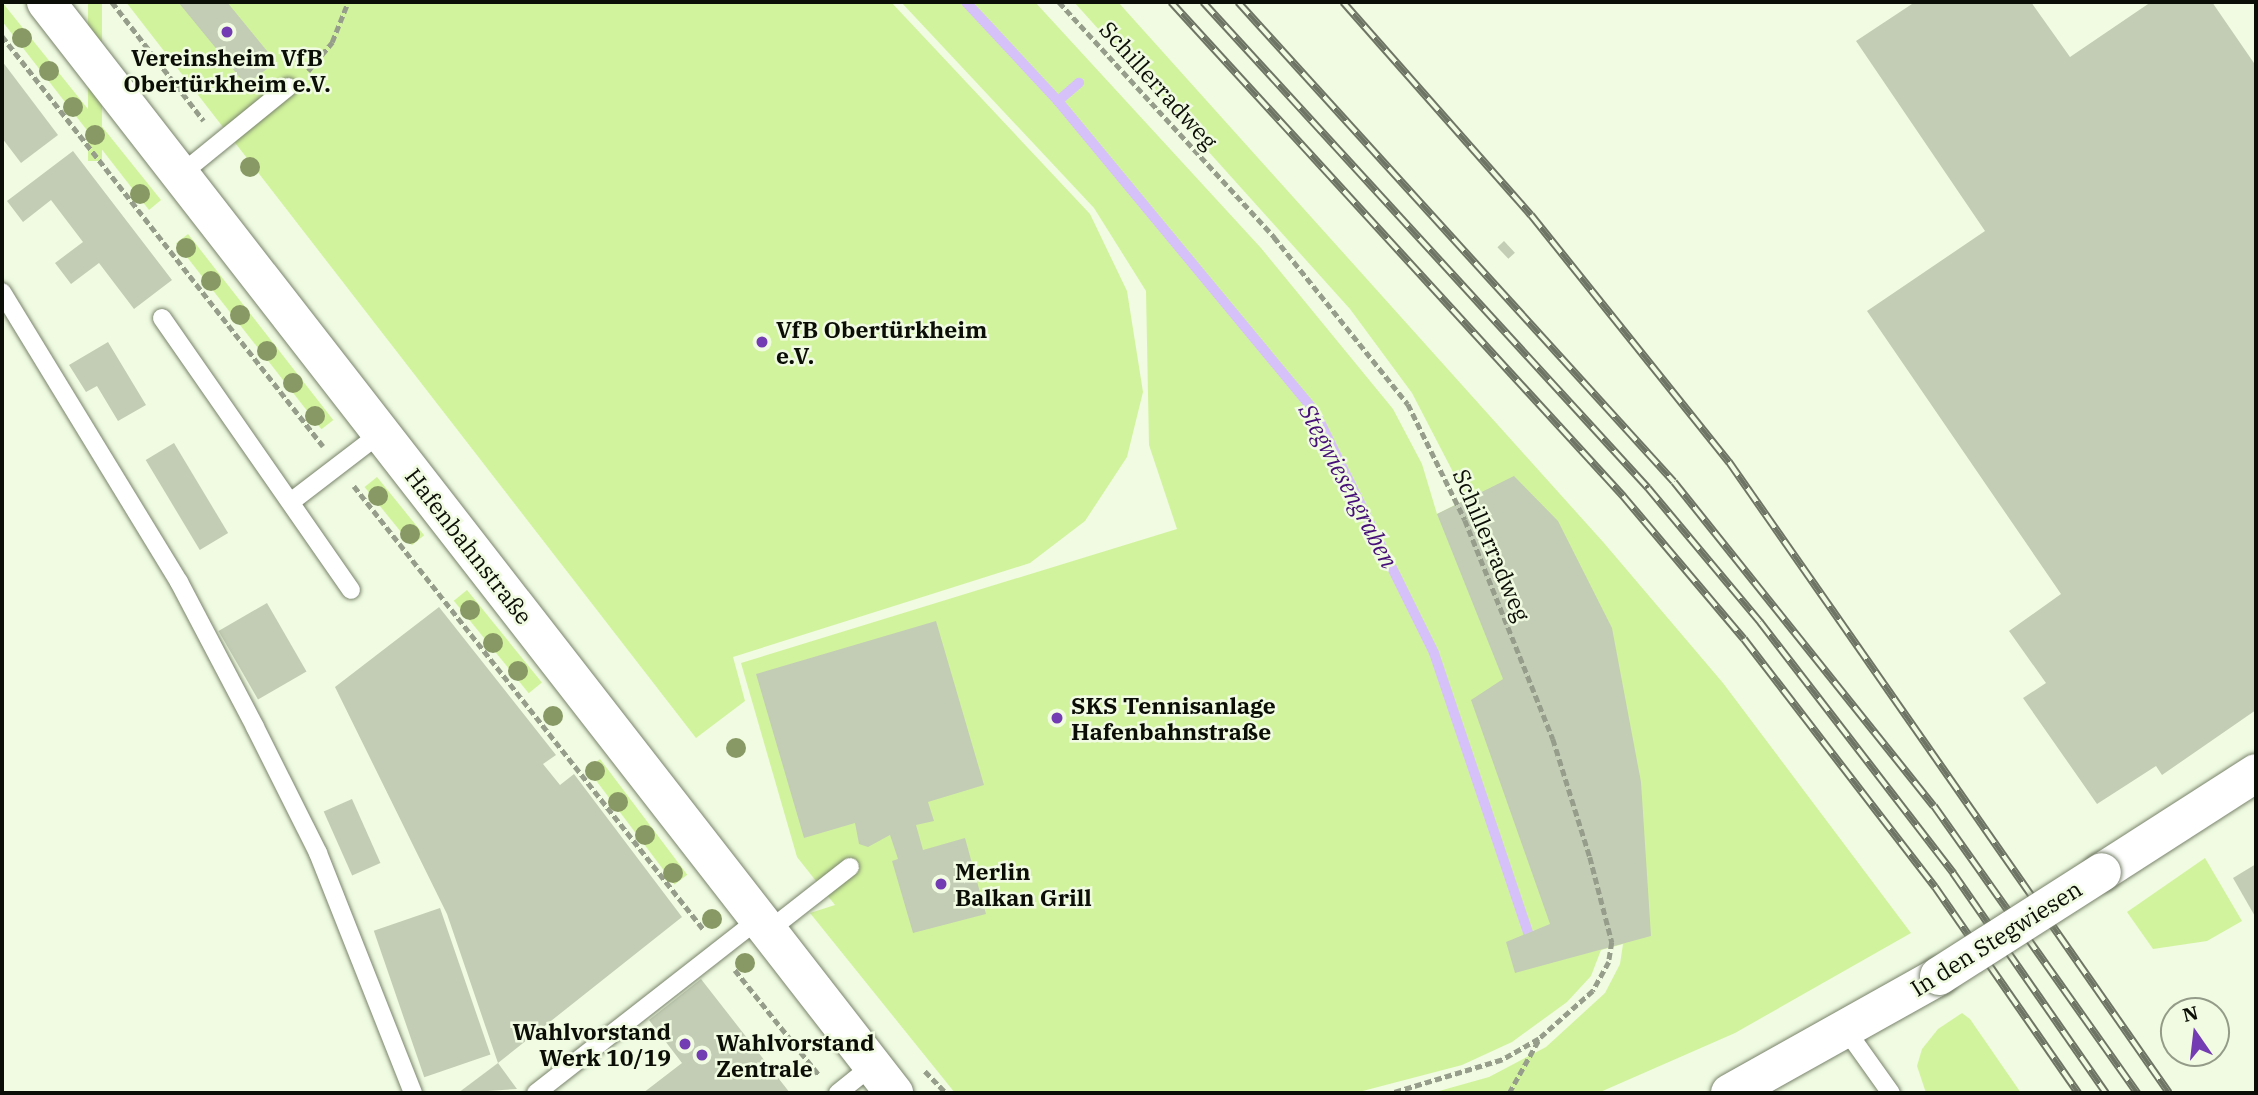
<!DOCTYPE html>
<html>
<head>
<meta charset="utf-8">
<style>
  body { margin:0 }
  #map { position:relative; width:2258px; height:1095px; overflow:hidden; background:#f0fbe1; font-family:"IBM Plex Serif",serif }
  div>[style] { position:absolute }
  .green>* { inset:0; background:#d2f39d; transform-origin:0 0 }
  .stream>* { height:10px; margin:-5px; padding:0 5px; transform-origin:5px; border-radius:5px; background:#d6c2f9 }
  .building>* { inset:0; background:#c3cdb5; transform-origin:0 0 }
  .path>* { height:4.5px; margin-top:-2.25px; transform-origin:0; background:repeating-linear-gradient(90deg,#969e8b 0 7px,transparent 0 10.5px) }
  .roads { filter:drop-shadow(0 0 2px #79836c) drop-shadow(0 0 2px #79836c) }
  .lane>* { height:18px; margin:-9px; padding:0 9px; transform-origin:9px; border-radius:9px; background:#fff }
  .secondary>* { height:38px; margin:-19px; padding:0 19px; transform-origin:19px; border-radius:19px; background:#fff }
  .rail>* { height:8px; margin-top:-4px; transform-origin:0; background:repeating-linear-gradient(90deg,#f0fbe1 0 16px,#6f7565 0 32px); box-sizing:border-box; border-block:2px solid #6f7565 }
  .bridges { filter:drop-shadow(0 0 2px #79836c) drop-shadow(0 0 2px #79836c) }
  .secondary-bridge>* { height:38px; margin:-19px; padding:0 19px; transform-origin:19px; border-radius:19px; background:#fff }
  .trees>* { width:20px; height:20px; margin:-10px; border-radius:50%; background:#899965 }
  .dots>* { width:19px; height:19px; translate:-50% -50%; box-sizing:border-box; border:4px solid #f0fbe1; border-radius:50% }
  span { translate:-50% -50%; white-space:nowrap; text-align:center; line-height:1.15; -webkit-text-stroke:5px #f0fbe1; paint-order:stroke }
  .poi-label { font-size:23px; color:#0b0e06; font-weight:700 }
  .left { translate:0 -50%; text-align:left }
  .right { translate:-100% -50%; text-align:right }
  .street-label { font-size:23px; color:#0b0e06 }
  .water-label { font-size:24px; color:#471079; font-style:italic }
  .frame { position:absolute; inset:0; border:4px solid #0b0e06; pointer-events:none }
  .north { position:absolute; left:2160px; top:997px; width:70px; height:70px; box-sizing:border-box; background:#f0fbe1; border:2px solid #949c89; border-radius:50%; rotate:346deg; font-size:19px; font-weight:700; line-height:28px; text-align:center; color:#0b0e06 }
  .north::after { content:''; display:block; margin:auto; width:24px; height:32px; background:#743cb3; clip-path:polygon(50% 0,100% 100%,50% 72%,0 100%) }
</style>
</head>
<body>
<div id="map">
  <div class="green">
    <div style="clip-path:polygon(2px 2px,161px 200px,149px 210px,2px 21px)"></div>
    <div style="left:88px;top:2px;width:14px;height:159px"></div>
    <div style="clip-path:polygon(126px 2px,891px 2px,1090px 214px,1127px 291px,1143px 392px,1127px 457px,1085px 521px,1030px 563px,733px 657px,745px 701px,696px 738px)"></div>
    <div style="clip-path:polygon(901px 2px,1035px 2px,1261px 248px,1393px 409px,1422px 464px,1437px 514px,1467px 499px,1412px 393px,1350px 309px,1074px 2px,1118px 2px,1604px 543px,1723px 683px,1911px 933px,1735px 1033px,1598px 1093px,1432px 1093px,1489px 1077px,1546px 1047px,1605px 993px,1620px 964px,1623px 944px,1601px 950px,1591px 976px,1567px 1002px,1512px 1042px,1462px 1065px,1355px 1093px,955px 1093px,810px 913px,835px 905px,797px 857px,741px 663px,1177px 529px,1149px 445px,1146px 291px,1094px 208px)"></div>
    <div style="left:188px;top:234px;width:236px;height:15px;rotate:52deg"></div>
    <div style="left:377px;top:477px;width:75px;height:16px;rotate:51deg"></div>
    <div style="left:467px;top:590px;width:119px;height:17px;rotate:51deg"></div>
    <div style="left:600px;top:759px;width:145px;height:16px;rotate:53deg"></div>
    <div style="clip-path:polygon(2205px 858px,2242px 921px,2207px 941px,2153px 949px,2127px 912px)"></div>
    <div style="clip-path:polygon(1962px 1013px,1970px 1019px,2021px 1093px,1926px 1093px,1917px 1066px,1922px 1049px,1938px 1029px)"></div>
  </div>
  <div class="stream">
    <div style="left:966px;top:2px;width:135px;rotate:47.1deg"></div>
    <div style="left:1058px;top:101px;width:28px;rotate:-41deg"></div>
    <div style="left:1058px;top:101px;width:403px;rotate:50.4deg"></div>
    <div style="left:1315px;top:412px;width:269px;rotate:63.7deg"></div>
    <div style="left:1434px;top:653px;width:295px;rotate:71.4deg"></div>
  </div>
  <div class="building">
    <div style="clip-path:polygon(178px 2px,227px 2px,276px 62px,246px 85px)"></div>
    <div style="clip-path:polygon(1915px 2px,2031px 2px,2070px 57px,2151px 2px,2212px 2px,2256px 66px,2256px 710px,2162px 775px,2156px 766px,2097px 804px,2023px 698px,2046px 683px,2009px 631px,2061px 594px,1867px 311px,1985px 231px,1856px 41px)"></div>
    <div style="clip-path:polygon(2px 61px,58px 135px,21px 163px,2px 138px)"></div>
    <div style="clip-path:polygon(73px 151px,172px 280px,134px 309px,99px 263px,71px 284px,55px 263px,83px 242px,51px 200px,23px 222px,7px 201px)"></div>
    <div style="left:1504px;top:241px;width:16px;height:9px;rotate:47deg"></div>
    <div style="clip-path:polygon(108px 342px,146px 405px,118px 421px,97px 386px,86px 392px,69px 365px)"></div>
    <div style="left:174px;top:443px;width:105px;height:33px;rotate:59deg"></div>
    <div style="clip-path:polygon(1514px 476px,1558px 521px,1612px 628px,1641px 782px,1651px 936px,1515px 973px,1506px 942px,1550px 924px,1471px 700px,1503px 679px,1437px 514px)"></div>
    <div style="left:267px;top:603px;width:79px;height:56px;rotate:60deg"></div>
    <div style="clip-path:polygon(439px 607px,556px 755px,543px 764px,560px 785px,574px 774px,682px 917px,498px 1063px,447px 914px,335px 687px)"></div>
    <div style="clip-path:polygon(936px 621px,984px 785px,928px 802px,934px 821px,916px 825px,923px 850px,965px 838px,986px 914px,913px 933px,892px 861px,898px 859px,890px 835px,868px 847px,859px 844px,855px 823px,804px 838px,756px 674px)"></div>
    <div style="left:352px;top:799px;width:70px;height:31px;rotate:66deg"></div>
    <div style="clip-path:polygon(2256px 864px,2256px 918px,2233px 878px)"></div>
    <div style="left:440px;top:908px;width:155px;height:70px;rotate:71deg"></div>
    <div style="clip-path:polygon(701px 979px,790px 1093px,643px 1093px,682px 1063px,649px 1020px)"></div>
    <div style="clip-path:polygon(498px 1063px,517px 1089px,458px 1093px)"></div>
  </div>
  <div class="path">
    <div style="left:112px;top:2px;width:150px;rotate:52.3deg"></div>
    <div style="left:1059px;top:2px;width:319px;rotate:47.5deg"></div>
    <div style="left:1274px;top:237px;width:214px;rotate:51.3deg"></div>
    <div style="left:1408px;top:404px;width:129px;rotate:63.8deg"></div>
    <div style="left:1465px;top:520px;width:236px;rotate:68.1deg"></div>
    <div style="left:1553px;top:739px;width:124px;rotate:72.6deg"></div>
    <div style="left:1590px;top:857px;width:88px;rotate:75.5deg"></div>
    <div style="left:1612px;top:942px;width:20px;rotate:99deg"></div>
    <div style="left:1609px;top:962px;width:33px;rotate:119deg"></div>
    <div style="left:1593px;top:991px;width:72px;rotate:138.4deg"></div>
    <div style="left:1539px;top:1039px;width:43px;rotate:150.4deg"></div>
    <div style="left:1502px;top:1060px;width:114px;rotate:163.2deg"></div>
    <div style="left:2px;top:36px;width:521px;rotate:51.94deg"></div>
    <div style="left:308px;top:71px;width:38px;rotate:-50deg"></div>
    <div style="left:332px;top:42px;width:43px;rotate:-68.2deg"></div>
    <div style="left:354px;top:486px;width:565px;rotate:51.75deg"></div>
    <div style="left:735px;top:970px;width:134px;rotate:51.3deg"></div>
    <div style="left:925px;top:1071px;width:30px;rotate:46deg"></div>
    <div style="left:1509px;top:1093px;width:62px;rotate:-60.9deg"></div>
  </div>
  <div class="roads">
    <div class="lane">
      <div style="left:181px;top:174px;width:138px;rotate:-39.1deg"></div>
      <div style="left:2px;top:292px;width:340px;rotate:58.6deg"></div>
      <div style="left:179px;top:582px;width:164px;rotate:62.3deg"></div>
      <div style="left:255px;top:727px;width:141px;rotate:63.4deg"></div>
      <div style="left:318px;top:853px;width:258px;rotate:68.4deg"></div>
      <div style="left:162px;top:318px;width:331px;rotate:55.2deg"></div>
      <div style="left:292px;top:501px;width:112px;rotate:-37.4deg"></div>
      <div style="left:768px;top:931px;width:104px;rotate:-38deg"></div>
      <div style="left:1846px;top:1030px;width:77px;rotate:54.5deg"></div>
      <div style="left:536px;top:1093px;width:283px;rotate:-38deg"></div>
      <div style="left:838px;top:1093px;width:45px;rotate:-38.7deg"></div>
    </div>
    <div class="secondary">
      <div style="left:46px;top:2px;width:1382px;rotate:52.14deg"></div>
      <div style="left:2102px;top:872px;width:183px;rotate:-32.7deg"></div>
      <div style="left:1730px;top:1093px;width:240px;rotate:-29.2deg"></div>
    </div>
  </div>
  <div class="rail">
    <div style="left:1171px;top:2px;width:670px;rotate:47.54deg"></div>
    <div style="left:1623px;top:496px;width:187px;rotate:49.8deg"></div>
    <div style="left:1744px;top:639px;width:313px;rotate:52.4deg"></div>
    <div style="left:1935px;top:887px;width:251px;rotate:55.2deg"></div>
    <div style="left:1203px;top:2px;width:659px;rotate:47.52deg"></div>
    <div style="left:1648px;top:488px;width:175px;rotate:50.1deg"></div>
    <div style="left:1760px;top:622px;width:317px;rotate:52.4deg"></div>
    <div style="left:1953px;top:873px;width:268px;rotate:55.2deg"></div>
    <div style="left:1238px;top:2px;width:648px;rotate:47.75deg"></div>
    <div style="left:1674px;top:482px;width:415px;rotate:51.3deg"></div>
    <div style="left:1934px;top:806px;width:352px;rotate:54.7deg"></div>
    <div style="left:1343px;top:2px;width:284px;rotate:48.6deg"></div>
    <div style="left:1531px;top:215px;width:317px;rotate:51.3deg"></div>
    <div style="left:1729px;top:462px;width:769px;rotate:55.11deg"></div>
  </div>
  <div class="bridges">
    <div class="secondary-bridge">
      <div style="left:1939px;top:976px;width:193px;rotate:-32.5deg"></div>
    </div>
  </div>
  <div class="trees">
    <div style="left:22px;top:38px"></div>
    <div style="left:49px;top:71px"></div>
    <div style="left:73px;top:107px"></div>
    <div style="left:95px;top:135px"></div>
    <div style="left:250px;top:167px"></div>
    <div style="left:140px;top:194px"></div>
    <div style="left:186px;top:248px"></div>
    <div style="left:211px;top:281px"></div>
    <div style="left:240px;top:315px"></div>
    <div style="left:267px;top:351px"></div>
    <div style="left:293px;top:383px"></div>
    <div style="left:315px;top:416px"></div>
    <div style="left:378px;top:496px"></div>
    <div style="left:410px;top:534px"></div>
    <div style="left:470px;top:610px"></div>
    <div style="left:493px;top:643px"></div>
    <div style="left:518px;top:671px"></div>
    <div style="left:553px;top:716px"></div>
    <div style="left:736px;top:748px"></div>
    <div style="left:595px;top:771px"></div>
    <div style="left:618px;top:802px"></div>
    <div style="left:645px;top:835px"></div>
    <div style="left:673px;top:873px"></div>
    <div style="left:712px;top:919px"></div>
    <div style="left:745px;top:963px"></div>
  </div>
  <div class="dots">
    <div style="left:227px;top:32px;background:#743cb3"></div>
    <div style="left:762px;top:342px;background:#743cb3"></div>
    <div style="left:1057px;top:718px;background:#743cb3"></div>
    <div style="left:941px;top:884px;background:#743cb3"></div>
    <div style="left:685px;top:1044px;background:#743cb3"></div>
    <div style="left:702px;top:1055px;background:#743cb3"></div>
  </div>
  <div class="poi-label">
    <span style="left:227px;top:70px">Vereinsheim VfB<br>Obertürkheim e.V.</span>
    <span class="left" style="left:776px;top:342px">VfB Obertürkheim<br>e.V.</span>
    <span class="left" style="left:1071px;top:718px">SKS Tennisanlage<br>Hafenbahnstraße</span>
    <span class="left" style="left:955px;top:884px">Merlin<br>Balkan Grill</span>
    <span class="right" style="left:671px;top:1044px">Wahlvorstand<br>Werk 10/19</span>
    <span class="left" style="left:716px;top:1055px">Wahlvorstand<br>Zentrale</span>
  </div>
  <div class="street-label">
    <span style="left:1159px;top:85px;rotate:48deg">Schillerradweg</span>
    <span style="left:1492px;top:545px;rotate:67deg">Schillerradweg</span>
    <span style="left:469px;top:546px;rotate:52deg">Hafenbahnstraße</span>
    <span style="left:1996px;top:938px;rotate:-32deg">In den Stegwiesen</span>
  </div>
  <div class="water-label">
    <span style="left:1348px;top:486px;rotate:62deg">Stegwiesengraben</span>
  </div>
  <div class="frame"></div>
  <div class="north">N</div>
</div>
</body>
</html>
